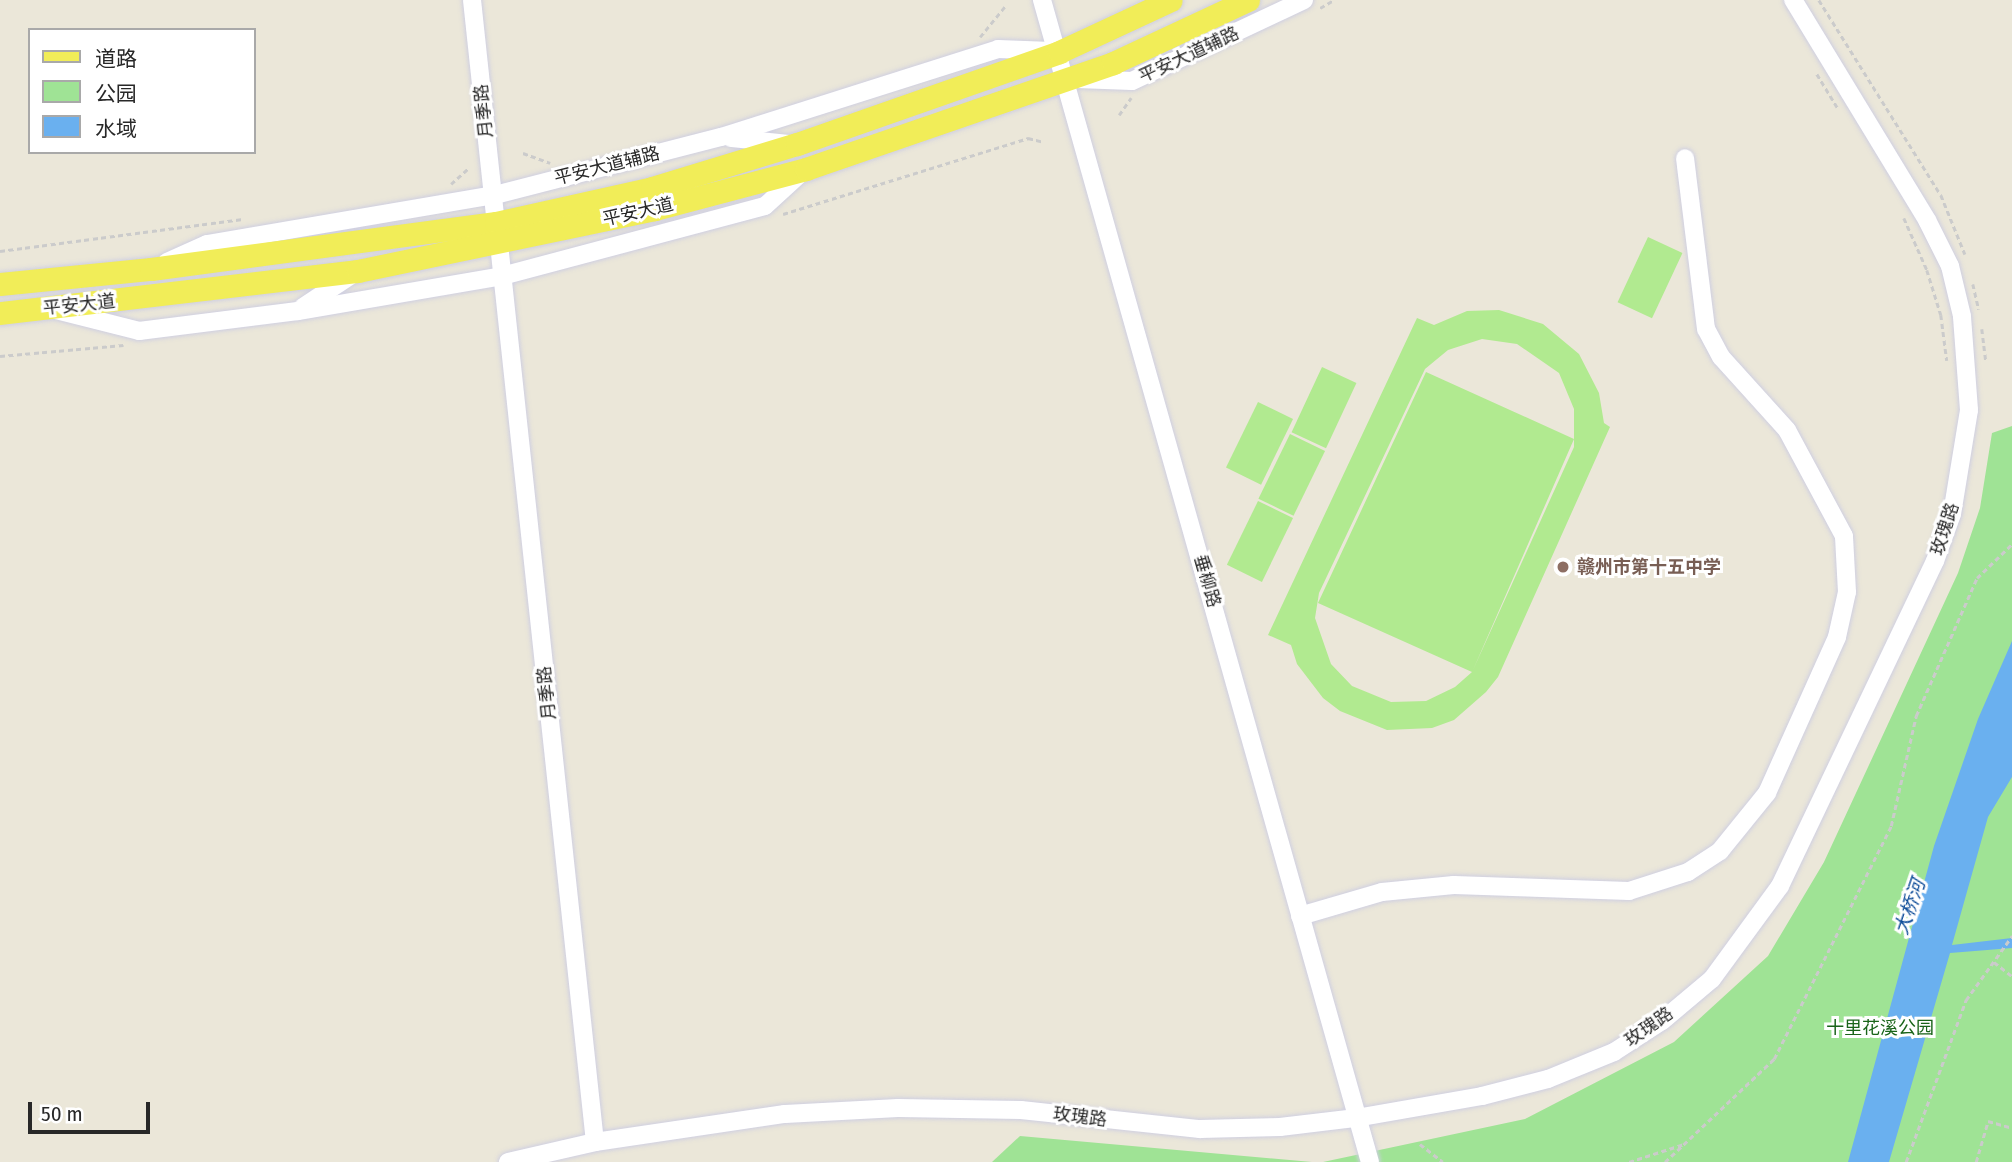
<!DOCTYPE html>
<html>
<head>
<meta charset="utf-8">
<style>
  body { margin:0 }
  #map { position:relative; width:2012px; height:1162px; overflow:hidden; background:#ebe7d9; font-family:"Fira Sans Condensed","Noto Sans SC",sans-serif }
  div>[style] { position:absolute }
  .green>* { inset:0; background:#9fe395 }
  .pitch>* { inset:0; background:#b1ea90; transform-origin:0 0 }
  .water>* { inset:0; background:#6ab0ef }
  .path>* { height:2.5px; margin-top:-1.25px; transform-origin:0; background:repeating-linear-gradient(90deg,#cbcbcb 0 5px,transparent 0 8.5px) }
  .roads { filter:drop-shadow(0 0 2px #cfcfe1) drop-shadow(0 0 2px #cfcfe1) }
  .minor>* { height:18px; margin:-9px; padding:0 9px; transform-origin:9px; border-radius:9px; background:#fff }
  .major>* { height:23px; margin:-11.5px; padding:0 11.5px; transform-origin:11.5px; border-radius:11.5px; background:#f1ed58 }
  .dots>* { width:19px; height:19px; translate:-50% -50%; box-sizing:border-box; border:4px solid #fff; border-radius:50% }
  span { translate:-50% -50%; white-space:nowrap; text-align:center; line-height:1.15; -webkit-text-stroke:6px #fff; paint-order:stroke }
  .street-label { font-size:18px; color:#282828 }
  .education-label { font-size:18px; color:#785e54; font-weight:700 }
  .left { translate:0 -50%; text-align:left }
  .park-label { font-size:18px; color:#196419 }
  .water-label { font-size:19px; color:#0c4b98; font-style:italic }
  .legend { position:absolute; left:28px; top:28px; width:228px; height:126px; box-sizing:border-box; background:#fff; border:2px solid #a9a9a9; margin:0; padding:9px 12px; list-style:none; font-size:21px; color:#282828 }
  .legend li { display:flex; align-items:center; gap:14px; height:35px }
  .legend b { width:35px; border:2px solid #a9a9a9 }
  .scale { position:absolute; left:28px; top:1102px; width:122px; height:32px; box-sizing:border-box; border:4px solid #282828; border-top:0; padding-left:9px; font-size:21px; line-height:24px; white-space:nowrap; color:#282828; -webkit-text-stroke:5px #fff; paint-order:stroke }
</style>
</head>
<body>
<div id="map">
  <div class="green">
    <div style="clip-path:polygon(2012px 426px,2012px 1162px,1323px 1162px,1525px 1119px,1674px 1042px,1768px 956px,1824px 862px,1958px 573px,1980px 508px,1992px 433px)"></div>
    <div style="clip-path:polygon(1020px 1136px,1312px 1162px,992px 1162px)"></div>
  </div>
  <div class="pitch">
    <div style="left:1648px;top:237px;width:38px;height:72px;rotate:25deg"></div>
    <div style="clip-path:polygon(evenodd,1499px 310px,1543px 324px,1579px 354px,1599px 393px,1604px 423px,1610px 427px,1498px 677px,1486px 692px,1454px 720px,1432px 728px,1387px 730px,1340px 711px,1323px 698px,1297px 664px,1291px 645px,1268px 635px,1417px 318px,1434px 325px,1467px 311px,1499px 310px,1482px 339px,1517px 344px,1559px 373px,1574px 409px,1574px 447px,1473px 670px,1574px 439px,1426px 372px,1318px 603px,1472px 672px,1455px 687px,1426px 701px,1391px 702px,1352px 686px,1331px 664px,1315px 618px,1319px 593px,1425px 369px,1448px 350px,1482px 339px)"></div>
    <div style="left:1322px;top:367px;width:38px;height:72px;rotate:25deg"></div>
    <div style="left:1258px;top:402px;width:39px;height:73px;rotate:26deg"></div>
    <div style="left:1290px;top:434px;width:39px;height:72px;rotate:26deg"></div>
    <div style="left:1258px;top:501px;width:39px;height:71px;rotate:26deg"></div>
  </div>
  <div class="water">
    <div style="clip-path:polygon(2012px 641px,2012px 777px,1988px 817px,1952px 945px,2012px 938px,2012px 948px,1950px 953px,1889px 1162px,1848px 1162px,1934px 846px,1978px 719px)"></div>
  </div>
  <div class="path">
    <div style="left:1819px;top:0;width:230px;rotate:58deg"></div>
    <div style="left:1941px;top:195px;width:64px;rotate:67.9deg"></div>
    <div style="left:1320px;top:8px;width:16px;rotate:-30deg"></div>
    <div style="left:980px;top:37px;width:41px;rotate:-50.9deg"></div>
    <div style="left:1817px;top:74px;width:42px;rotate:58.6deg"></div>
    <div style="left:1119px;top:115px;width:21px;rotate:-55deg"></div>
    <div style="left:523px;top:153px;width:29px;rotate:20deg"></div>
    <div style="left:451px;top:184px;width:25px;rotate:-42deg"></div>
    <div style="left:783px;top:214px;width:257px;rotate:-17.2deg"></div>
    <div style="left:1028px;top:138px;width:16px;rotate:14deg"></div>
    <div style="left:1904px;top:218px;width:57px;rotate:66.1deg"></div>
    <div style="left:1927px;top:270px;width:47px;rotate:72.7deg"></div>
    <div style="left:1941px;top:315px;width:46px;rotate:82.6deg"></div>
    <div style="left:0;top:251px;width:245px;rotate:-7.5deg"></div>
    <div style="left:1973px;top:284px;width:26px;rotate:77deg"></div>
    <div style="left:1982px;top:329px;width:33px;rotate:83deg"></div>
    <div style="left:0;top:356px;width:124px;rotate:-5.1deg"></div>
    <div style="left:1994px;top:962px;width:23px;rotate:38deg"></div>
    <div style="left:1420px;top:1144px;width:29px;rotate:38deg"></div>
    <div style="left:1629px;top:1162px;width:58px;rotate:-18.1deg"></div>
    <div style="left:1665px;top:1162px;width:150px;rotate:-43.4deg"></div>
    <div style="left:1774px;top:1059px;width:261px;rotate:-63.3deg"></div>
    <div style="left:1891px;top:826px;width:113px;rotate:-77.2deg"></div>
    <div style="left:1916px;top:716px;width:151px;rotate:-66.2deg"></div>
    <div style="left:1977px;top:578px;width:49px;rotate:-44.2deg"></div>
    <div style="left:1906px;top:1162px;width:173px;rotate:-69.7deg"></div>
    <div style="left:1966px;top:1000px;width:79px;rotate:-54.3deg"></div>
    <div style="left:1976px;top:1162px;width:43px;rotate:-73.7deg"></div>
    <div style="left:1988px;top:1121px;width:25px;rotate:16deg"></div>
  </div>
  <div class="roads">
    <div class="minor">
      <div style="left:472px;top:0;width:224px;rotate:83.9deg"></div>
      <div style="left:1042px;top:0;width:1207px;rotate:74.24deg"></div>
      <div style="left:1077px;top:79px;width:55px;rotate:2.1deg"></div>
      <div style="left:1132px;top:81px;width:190px;rotate:-25.2deg"></div>
      <div style="left:731px;top:138px;width:59px;rotate:5.8deg"></div>
      <div style="left:499px;top:244px;width:903px;rotate:83.9deg"></div>
      <div style="left:167px;top:262px;width:44px;rotate:-24.2deg"></div>
      <div style="left:207px;top:244px;width:292px;rotate:-9.7deg"></div>
      <div style="left:495px;top:195px;width:233px;rotate:-14.4deg"></div>
      <div style="left:721px;top:137px;width:291px;rotate:-17.6deg"></div>
      <div style="left:998px;top:49px;width:54px;rotate:2.1deg"></div>
      <div style="left:303px;top:307px;width:64px;rotate:-33.4deg"></div>
      <div style="left:56px;top:310px;width:86px;rotate:14.2deg"></div>
      <div style="left:139px;top:331px;width:160px;rotate:-7.2deg"></div>
      <div style="left:298px;top:311px;width:207px;rotate:-9.7deg"></div>
      <div style="left:502px;top:276px;width:272px;rotate:-14.9deg"></div>
      <div style="left:765px;top:206px;width:52px;rotate:-42.6deg"></div>
      <div style="left:1300px;top:916px;width:85px;rotate:-16.3deg"></div>
      <div style="left:1382px;top:892px;width:72px;rotate:-5.6deg"></div>
      <div style="left:1454px;top:885px;width:175px;rotate:2deg"></div>
      <div style="left:1629px;top:891px;width:62px;rotate:-17.9deg"></div>
      <div style="left:1688px;top:872px;width:38px;rotate:-33deg"></div>
      <div style="left:1720px;top:851px;width:75px;rotate:-51deg"></div>
      <div style="left:1767px;top:793px;width:171px;rotate:-65.8deg"></div>
      <div style="left:1837px;top:637px;width:46px;rotate:-77.5deg"></div>
      <div style="left:1847px;top:592px;width:56px;rotate:-93.1deg"></div>
      <div style="left:1844px;top:536px;width:120px;rotate:-118.3deg"></div>
      <div style="left:1787px;top:430px;width:98px;rotate:-132.1deg"></div>
      <div style="left:1721px;top:357px;width:32px;rotate:-118deg"></div>
      <div style="left:1706px;top:329px;width:172px;rotate:-97deg"></div>
      <div style="left:508px;top:1162px;width:89px;rotate:-12.9deg"></div>
      <div style="left:595px;top:1142px;width:192px;rotate:-8.4deg"></div>
      <div style="left:785px;top:1114px;width:113px;rotate:-3deg"></div>
      <div style="left:898px;top:1108px;width:123px;rotate:0.9deg"></div>
      <div style="left:1021px;top:1110px;width:180px;rotate:6.1deg"></div>
      <div style="left:1200px;top:1129px;width:80px;rotate:-1.4deg"></div>
      <div style="left:1280px;top:1127px;width:77px;rotate:-6.8deg"></div>
      <div style="left:1356px;top:1118px;width:128px;rotate:-9.9deg"></div>
      <div style="left:1482px;top:1096px;width:68px;rotate:-14.4deg"></div>
      <div style="left:1548px;top:1079px;width:71px;rotate:-22.2deg"></div>
      <div style="left:1614px;top:1052px;width:57px;rotate:-32.9deg"></div>
      <div style="left:1662px;top:1021px;width:65px;rotate:-40deg"></div>
      <div style="left:1712px;top:979px;width:115px;rotate:-53.8deg"></div>
      <div style="left:1780px;top:886px;width:360px;rotate:-64.5deg"></div>
      <div style="left:1935px;top:561px;width:50px;rotate:-70.1deg"></div>
      <div style="left:1952px;top:514px;width:105px;rotate:-80.7deg"></div>
      <div style="left:1969px;top:410px;width:94px;rotate:-94.3deg"></div>
      <div style="left:1962px;top:316px;width:51px;rotate:-103.5deg"></div>
      <div style="left:1950px;top:266px;width:51px;rotate:-116.6deg"></div>
      <div style="left:1927px;top:220px;width:258px;rotate:-121.3deg"></div>
    </div>
    <div class="major">
      <div style="left:0;top:284px;width:152px;rotate:-5.7deg"></div>
      <div style="left:151px;top:269px;width:348px;rotate:-7.6deg"></div>
      <div style="left:496px;top:223px;width:160px;rotate:-12.6deg"></div>
      <div style="left:652px;top:188px;width:152px;rotate:-16.9deg"></div>
      <div style="left:797px;top:144px;width:278px;rotate:-19.3deg"></div>
      <div style="left:1059px;top:52px;width:123px;rotate:-24.9deg"></div>
      <div style="left:0;top:313px;width:360px;rotate:-6.7deg"></div>
      <div style="left:358px;top:271px;width:303px;rotate:-11.8deg"></div>
      <div style="left:655px;top:209px;width:156px;rotate:-14.8deg"></div>
      <div style="left:806px;top:169px;width:325px;rotate:-19deg"></div>
      <div style="left:1113px;top:63px;width:149px;rotate:-25deg"></div>
    </div>
  </div>
  <div class="dots">
    <div style="left:1563px;top:567px;background:#8d6e63"></div>
  </div>
  <div class="street-label">
    <span style="left:1189px;top:55px;rotate:-25deg">平安大道辅路</span>
    <span style="left:484px;top:111px;rotate:-96deg">月季路</span>
    <span style="left:607px;top:166px;rotate:-14deg">平安大道辅路</span>
    <span style="left:638px;top:212px;rotate:-13deg">平安大道</span>
    <span style="left:79px;top:305px;rotate:-6deg">平安大道</span>
    <span style="left:1945px;top:529px;rotate:-72deg">玫瑰路</span>
    <span style="left:1207px;top:581px;rotate:74deg">垂柳路</span>
    <span style="left:547px;top:693px;rotate:-96deg">月季路</span>
    <span style="left:1649px;top:1027px;rotate:-35deg">玫瑰路</span>
    <span style="left:1080px;top:1117px;rotate:7deg">玫瑰路</span>
  </div>
  <div class="education-label">
    <span class="left" style="left:1577px;top:567px">赣州市第十五中学</span>
  </div>
  <div class="park-label">
    <span style="left:1880px;top:1028px">十里花溪公园</span>
  </div>
  <div class="water-label">
    <span style="left:1910px;top:907px;rotate:-71deg">大桥河</span>
  </div>
  <ul class="legend">
  <li><b style="height:9px;background:#f1ed58"></b>道路</li>
  <li><b style="height:19px;background:#9fe395"></b>公园</li>
  <li><b style="height:19px;background:#6ab0ef"></b>水域</li>
  </ul>
  <div class="scale">50 m</div>
</div>
</body>
</html>
